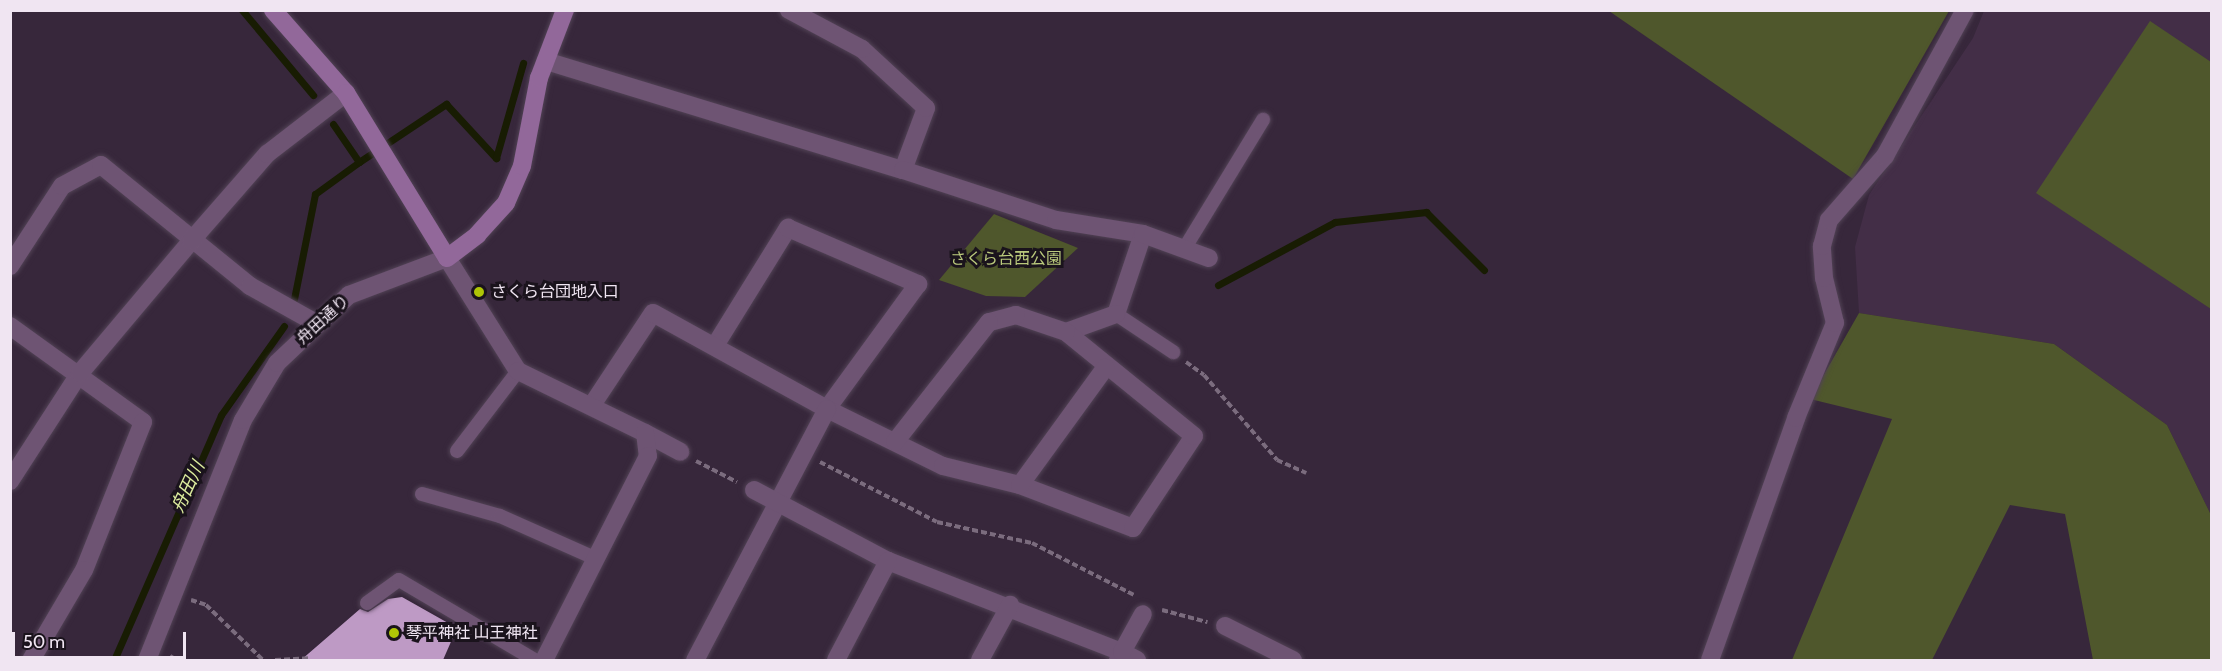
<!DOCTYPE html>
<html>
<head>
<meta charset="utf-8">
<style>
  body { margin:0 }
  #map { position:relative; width:2222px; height:671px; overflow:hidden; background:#37273b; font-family:Cabin,"Noto Sans JP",sans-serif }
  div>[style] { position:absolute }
  .built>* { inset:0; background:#432e47 }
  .green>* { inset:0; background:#4f572c }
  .stream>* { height:7px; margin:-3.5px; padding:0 3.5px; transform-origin:3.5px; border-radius:3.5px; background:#181c03 }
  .building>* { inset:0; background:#be9ac5 }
  .path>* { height:4px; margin-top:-2px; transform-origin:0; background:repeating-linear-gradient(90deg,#7b6c7e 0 6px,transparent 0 9px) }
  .roads { filter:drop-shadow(0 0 2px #514255) drop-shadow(0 0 2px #514255) }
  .lane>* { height:14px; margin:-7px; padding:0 7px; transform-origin:7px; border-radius:7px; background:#6e5473 }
  .street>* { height:18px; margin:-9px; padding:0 9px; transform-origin:9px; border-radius:9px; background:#6e5473 }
  .secondary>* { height:18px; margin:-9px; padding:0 9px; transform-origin:9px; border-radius:9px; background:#92689a }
  .dots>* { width:16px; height:16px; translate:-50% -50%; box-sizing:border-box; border:3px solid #1a131c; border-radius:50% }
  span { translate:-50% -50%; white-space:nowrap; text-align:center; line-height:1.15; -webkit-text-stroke:6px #1a131c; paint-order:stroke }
  .park-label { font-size:16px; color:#bac97c }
  .poi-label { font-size:16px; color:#f0e5f2 }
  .left { translate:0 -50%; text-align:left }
  .street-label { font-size:16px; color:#f0e5f2 }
  .water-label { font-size:18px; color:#dded9e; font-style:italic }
  .frame { position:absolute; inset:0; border:12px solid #f0e5f2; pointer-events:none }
  .scale { position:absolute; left:12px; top:632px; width:174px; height:27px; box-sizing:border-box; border:3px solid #f0e5f2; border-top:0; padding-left:8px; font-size:18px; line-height:21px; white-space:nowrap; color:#f0e5f2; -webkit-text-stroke:4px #1a131c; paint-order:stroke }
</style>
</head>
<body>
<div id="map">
  <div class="built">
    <div style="clip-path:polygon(1984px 11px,2211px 11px,2211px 515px,2167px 425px,2054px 344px,1859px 313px,1855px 247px,1869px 195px,1973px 38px)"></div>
  </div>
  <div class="green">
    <div style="clip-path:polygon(1609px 11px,1949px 11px,1853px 179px)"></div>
    <div style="clip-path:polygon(2150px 21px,2211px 62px,2211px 309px,2036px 193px)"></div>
    <div style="clip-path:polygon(994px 214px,1078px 248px,1025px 297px,986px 296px,939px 280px)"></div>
    <div style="clip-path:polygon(1859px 313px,2054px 344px,2167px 425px,2211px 515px,2211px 660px,2093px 660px,2065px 514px,2010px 505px,1932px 660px,1792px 660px,1892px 419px,1810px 399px)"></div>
  </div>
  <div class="stream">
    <div style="left:242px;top:10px;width:111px;rotate:50.1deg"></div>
    <div style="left:359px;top:162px;width:105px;rotate:-33.7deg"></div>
    <div style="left:446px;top:104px;width:74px;rotate:47.2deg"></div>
    <div style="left:496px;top:158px;width:99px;rotate:-74.1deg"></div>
    <div style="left:1218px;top:285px;width:133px;rotate:-28.3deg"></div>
    <div style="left:1335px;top:222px;width:92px;rotate:-6.3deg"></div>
    <div style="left:1426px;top:212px;width:82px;rotate:45deg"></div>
    <div style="left:294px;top:299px;width:107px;rotate:-78.7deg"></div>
    <div style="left:315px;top:194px;width:54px;rotate:-36deg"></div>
    <div style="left:359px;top:162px;width:46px;rotate:-124.4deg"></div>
    <div style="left:114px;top:660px;width:267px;rotate:-66.4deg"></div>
    <div style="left:221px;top:415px;width:109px;rotate:-54.7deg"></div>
  </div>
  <div class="building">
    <div style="clip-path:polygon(402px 597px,457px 628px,443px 660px,301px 660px,360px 609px,368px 612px,388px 599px)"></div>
  </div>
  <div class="path">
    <div style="left:1186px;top:362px;width:22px;rotate:36deg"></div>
    <div style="left:1204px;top:375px;width:112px;rotate:49.3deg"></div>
    <div style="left:1277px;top:460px;width:32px;rotate:24deg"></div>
    <div style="left:696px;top:461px;width:46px;rotate:27.1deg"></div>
    <div style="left:820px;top:462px;width:131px;rotate:27.1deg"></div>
    <div style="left:937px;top:522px;width:97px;rotate:12.5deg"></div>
    <div style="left:1032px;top:543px;width:114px;rotate:27deg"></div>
    <div style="left:191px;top:600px;width:16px;rotate:18deg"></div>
    <div style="left:206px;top:605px;width:79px;rotate:44deg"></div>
    <div style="left:1162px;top:610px;width:47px;rotate:14.9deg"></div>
    <div style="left:170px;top:656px;width:8px;rotate:30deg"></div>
    <div style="left:275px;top:660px;width:34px;rotate:-3deg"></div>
  </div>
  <div class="roads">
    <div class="lane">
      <div style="left:1186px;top:246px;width:148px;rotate:-58.6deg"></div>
      <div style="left:1116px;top:314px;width:69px;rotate:33.7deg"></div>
      <div style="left:457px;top:451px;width:101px;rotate:-52.7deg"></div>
      <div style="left:422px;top:494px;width:81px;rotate:15.8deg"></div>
      <div style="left:500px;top:516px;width:106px;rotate:23.9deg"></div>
      <div style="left:367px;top:603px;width:39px;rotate:-36deg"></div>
      <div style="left:399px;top:580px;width:158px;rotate:30.5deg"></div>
    </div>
    <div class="street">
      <div style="left:546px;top:61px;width:373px;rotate:17deg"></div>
      <div style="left:903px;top:170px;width:66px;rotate:-69.6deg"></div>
      <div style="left:926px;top:108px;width:87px;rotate:-137.3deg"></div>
      <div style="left:862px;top:49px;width:83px;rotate:-151.9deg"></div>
      <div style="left:903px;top:170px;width:161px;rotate:18.1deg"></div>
      <div style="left:1056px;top:220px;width:88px;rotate:9.1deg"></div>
      <div style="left:1143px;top:234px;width:84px;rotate:108.6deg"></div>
      <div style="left:1116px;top:314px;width:53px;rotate:160.2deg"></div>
      <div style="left:1143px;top:234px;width:70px;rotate:20deg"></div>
      <div style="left:10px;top:266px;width:95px;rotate:-57deg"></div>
      <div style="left:62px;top:186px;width:44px;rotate:-28.3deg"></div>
      <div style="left:101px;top:165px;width:192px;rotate:39.1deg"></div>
      <div style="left:250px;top:286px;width:76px;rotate:29.3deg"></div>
      <div style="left:10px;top:326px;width:164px;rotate:35.8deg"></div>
      <div style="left:143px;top:422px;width:159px;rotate:111.7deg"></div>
      <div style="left:84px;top:570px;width:104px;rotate:120.5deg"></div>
      <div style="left:716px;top:344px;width:137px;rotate:-58.2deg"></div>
      <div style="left:788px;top:228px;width:142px;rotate:23.3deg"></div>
      <div style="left:918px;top:284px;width:155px;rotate:126.1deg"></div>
      <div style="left:827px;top:409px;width:129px;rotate:26.2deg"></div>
      <div style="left:943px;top:466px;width:79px;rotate:13.9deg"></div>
      <div style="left:1020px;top:485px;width:121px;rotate:20.8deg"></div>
      <div style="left:1133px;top:528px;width:110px;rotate:-56.5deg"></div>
      <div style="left:1194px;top:436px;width:165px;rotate:-140.9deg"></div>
      <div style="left:1066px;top:332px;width:53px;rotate:-161.2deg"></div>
      <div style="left:1016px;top:315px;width:28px;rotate:165deg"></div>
      <div style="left:989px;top:322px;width:152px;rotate:128.1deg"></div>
      <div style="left:592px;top:405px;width:110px;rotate:-56.5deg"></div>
      <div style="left:653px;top:313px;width:199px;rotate:28.9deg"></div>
      <div style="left:827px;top:409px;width:284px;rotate:117.7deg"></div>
      <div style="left:645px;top:433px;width:40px;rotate:28deg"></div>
      <div style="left:10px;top:481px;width:129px;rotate:-57.1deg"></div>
      <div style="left:80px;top:373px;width:172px;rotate:-49.9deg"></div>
      <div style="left:191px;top:241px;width:116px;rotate:-48.9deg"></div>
      <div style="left:267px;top:154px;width:100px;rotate:-37.7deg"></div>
      <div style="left:1020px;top:485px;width:145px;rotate:-54deg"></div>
      <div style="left:754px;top:490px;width:152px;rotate:27.9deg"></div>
      <div style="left:888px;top:561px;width:251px;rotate:21.3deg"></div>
      <div style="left:1122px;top:652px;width:9px;rotate:117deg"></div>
      <div style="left:1225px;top:626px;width:76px;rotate:26.6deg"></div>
      <div style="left:147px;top:660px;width:258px;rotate:-68.2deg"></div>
      <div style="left:243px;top:420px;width:66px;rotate:-59.2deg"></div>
      <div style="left:277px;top:363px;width:99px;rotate:-43.4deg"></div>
      <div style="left:349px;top:295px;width:105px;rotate:-20.7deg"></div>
      <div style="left:447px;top:258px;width:133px;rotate:57.9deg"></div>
      <div style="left:518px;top:371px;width:141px;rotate:26deg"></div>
      <div style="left:645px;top:433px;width:23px;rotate:83deg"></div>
      <div style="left:648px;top:456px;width:229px;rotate:117deg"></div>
      <div style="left:836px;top:660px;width:112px;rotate:-62.3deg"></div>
      <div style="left:980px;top:660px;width:63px;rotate:-61.4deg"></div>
      <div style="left:1137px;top:660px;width:17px;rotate:-152deg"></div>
      <div style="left:1122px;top:652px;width:43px;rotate:-61.1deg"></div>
      <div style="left:1710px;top:660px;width:257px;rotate:-70.4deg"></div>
      <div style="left:1796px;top:418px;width:103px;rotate:-67.7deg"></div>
      <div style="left:1835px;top:323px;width:46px;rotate:-103.7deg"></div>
      <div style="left:1824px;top:278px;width:32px;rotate:-94deg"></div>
      <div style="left:1822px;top:246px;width:27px;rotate:-75deg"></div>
      <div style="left:1829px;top:220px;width:85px;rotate:-48.8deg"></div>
      <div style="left:1885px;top:156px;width:166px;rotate:-61.3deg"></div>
    </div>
    <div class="secondary">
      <div style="left:273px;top:10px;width:111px;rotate:48.7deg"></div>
      <div style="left:346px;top:93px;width:193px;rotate:58.5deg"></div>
      <div style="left:447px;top:258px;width:38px;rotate:-37deg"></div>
      <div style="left:477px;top:235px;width:43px;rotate:-47.8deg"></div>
      <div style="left:506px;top:203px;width:40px;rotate:-66.6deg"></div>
      <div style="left:522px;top:166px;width:90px;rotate:-79.1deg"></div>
      <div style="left:539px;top:78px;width:73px;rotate:-69.1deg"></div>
    </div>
  </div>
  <div class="dots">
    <div style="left:479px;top:292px;background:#afc506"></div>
    <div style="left:394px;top:633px;background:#afc506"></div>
  </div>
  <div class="park-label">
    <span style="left:1006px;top:259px">さくら台西公園</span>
  </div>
  <div class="poi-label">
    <span class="left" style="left:491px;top:292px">さくら台団地入口</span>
    <span class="left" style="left:406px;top:633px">琴平神社 山王神社</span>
  </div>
  <div class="street-label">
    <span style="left:323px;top:320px;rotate:-42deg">舟田通り</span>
  </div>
  <div class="water-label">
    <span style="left:188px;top:487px;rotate:-65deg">舟田川</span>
  </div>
  <div class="frame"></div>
  <div class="scale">50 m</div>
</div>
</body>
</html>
